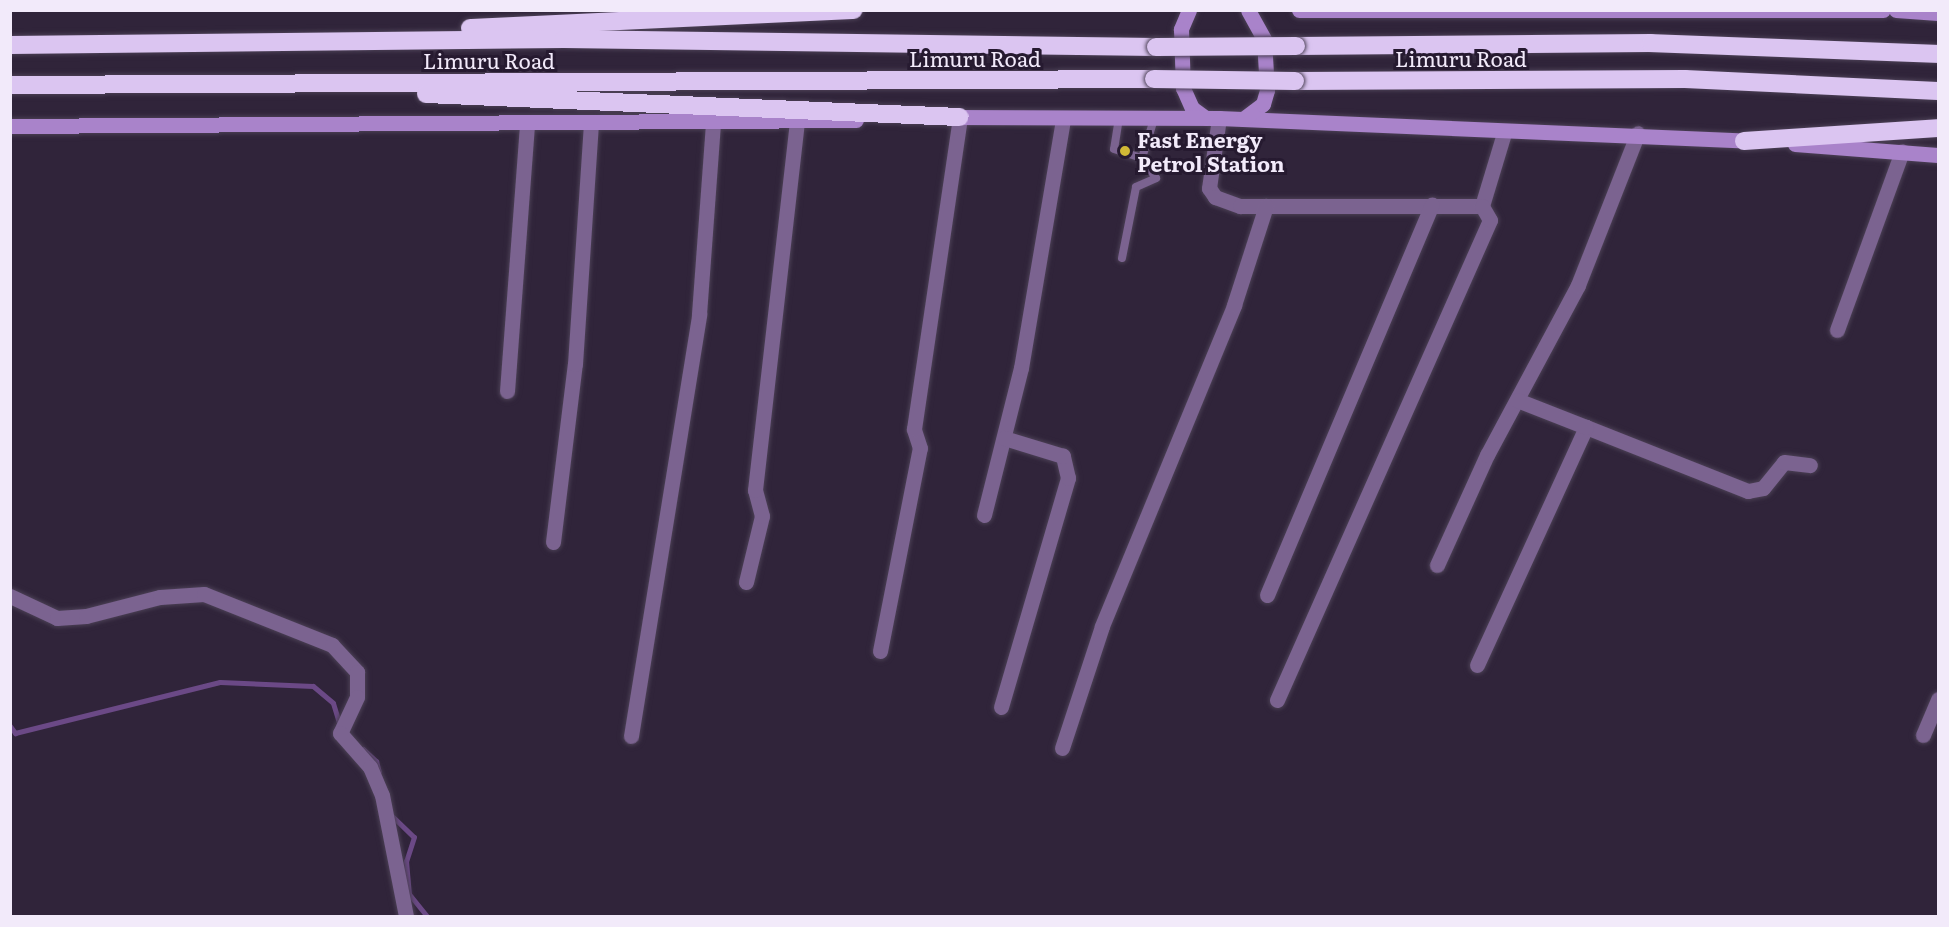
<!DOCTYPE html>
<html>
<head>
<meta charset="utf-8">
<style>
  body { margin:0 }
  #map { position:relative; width:1949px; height:927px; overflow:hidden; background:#30243a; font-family:Literata,serif }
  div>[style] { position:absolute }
  .stream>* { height:5px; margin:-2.5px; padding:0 2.5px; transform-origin:2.5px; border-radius:2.5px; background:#6b4986 }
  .roads { filter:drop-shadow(0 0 2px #4b4055) drop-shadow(0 0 2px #4b4055) }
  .lane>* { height:8px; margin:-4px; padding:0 4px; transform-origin:4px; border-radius:4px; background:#7b6390 }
  .street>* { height:15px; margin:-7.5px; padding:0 7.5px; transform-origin:7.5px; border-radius:7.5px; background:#7b6390 }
  .secondary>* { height:15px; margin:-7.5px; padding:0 7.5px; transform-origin:7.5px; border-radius:7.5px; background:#a983ca }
  .highway>* { height:18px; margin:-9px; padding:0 9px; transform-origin:9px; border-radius:9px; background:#dbc5f1 }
  .bridges { filter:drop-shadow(0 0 2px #4b4055) drop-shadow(0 0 2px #4b4055) }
  .highway-bridge>* { height:18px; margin:-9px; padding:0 9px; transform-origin:9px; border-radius:9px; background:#dbc5f1 }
  .dots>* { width:16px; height:16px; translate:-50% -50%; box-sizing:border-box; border:3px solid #261a30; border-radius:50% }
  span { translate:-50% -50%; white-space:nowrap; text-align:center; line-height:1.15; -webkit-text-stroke:6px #261a30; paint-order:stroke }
  .street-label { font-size:21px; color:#f2eafa }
  .poi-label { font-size:21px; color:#f2eafa; font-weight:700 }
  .left { translate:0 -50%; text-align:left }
  .frame { position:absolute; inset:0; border:12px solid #f2eafa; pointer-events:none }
</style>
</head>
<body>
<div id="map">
  <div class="stream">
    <div style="left:10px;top:726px;width:9px;rotate:54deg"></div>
    <div style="left:15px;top:733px;width:211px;rotate:-14deg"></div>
    <div style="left:220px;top:682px;width:93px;rotate:2.5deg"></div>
    <div style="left:313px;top:686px;width:26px;rotate:40deg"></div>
    <div style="left:333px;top:703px;width:24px;rotate:73deg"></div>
    <div style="left:363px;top:749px;width:18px;rotate:43deg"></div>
    <div style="left:376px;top:761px;width:11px;rotate:75deg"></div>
    <div style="left:392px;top:816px;width:30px;rotate:44deg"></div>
    <div style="left:414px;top:837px;width:25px;rotate:108deg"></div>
    <div style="left:406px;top:861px;width:33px;rotate:85deg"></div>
    <div style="left:409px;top:894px;width:28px;rotate:51deg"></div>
  </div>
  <div class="roads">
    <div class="lane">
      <div style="left:1119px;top:118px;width:31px;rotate:99deg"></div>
      <div style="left:1114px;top:149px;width:29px;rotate:18deg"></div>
      <div style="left:1122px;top:258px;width:72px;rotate:-78.8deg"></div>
      <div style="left:1136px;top:187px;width:22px;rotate:-24deg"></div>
      <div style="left:1156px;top:178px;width:24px;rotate:-125deg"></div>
      <div style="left:1142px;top:158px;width:41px;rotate:-72.9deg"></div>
    </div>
    <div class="street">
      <div style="left:1219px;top:118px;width:71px;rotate:98.1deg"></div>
      <div style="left:1209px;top:188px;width:11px;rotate:56deg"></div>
      <div style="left:1215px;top:197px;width:27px;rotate:20deg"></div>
      <div style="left:1240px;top:206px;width:242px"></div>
      <div style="left:1482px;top:206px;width:76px;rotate:-73.2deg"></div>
      <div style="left:1837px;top:330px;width:190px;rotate:-70deg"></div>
      <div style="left:507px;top:391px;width:268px;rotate:-85.7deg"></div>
      <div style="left:1586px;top:427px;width:174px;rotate:21.6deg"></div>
      <div style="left:1748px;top:491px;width:15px;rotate:-11deg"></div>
      <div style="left:1763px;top:488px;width:33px;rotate:-51deg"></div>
      <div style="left:1784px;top:462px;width:26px;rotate:7deg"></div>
      <div style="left:984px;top:515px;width:152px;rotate:-75.9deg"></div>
      <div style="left:1021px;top:368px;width:252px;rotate:-80.4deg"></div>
      <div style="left:553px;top:542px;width:179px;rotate:-83deg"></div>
      <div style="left:575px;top:364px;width:241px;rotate:-86.2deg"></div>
      <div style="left:1437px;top:565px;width:121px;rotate:-65.6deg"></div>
      <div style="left:1487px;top:455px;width:193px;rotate:-61.8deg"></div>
      <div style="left:1578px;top:285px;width:163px;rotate:-68.5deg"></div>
      <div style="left:746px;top:582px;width:68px;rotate:-76.4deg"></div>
      <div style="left:762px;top:516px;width:27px;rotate:-105deg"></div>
      <div style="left:755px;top:490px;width:370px;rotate:-83.5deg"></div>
      <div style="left:1267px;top:595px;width:424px;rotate:-67.1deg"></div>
      <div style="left:10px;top:596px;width:52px;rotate:25.1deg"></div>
      <div style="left:57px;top:618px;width:29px;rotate:-4deg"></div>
      <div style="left:86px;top:616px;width:76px;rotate:-14.4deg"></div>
      <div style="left:160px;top:597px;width:44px;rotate:-3.9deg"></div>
      <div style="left:204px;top:594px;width:138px;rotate:21.7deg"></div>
      <div style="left:332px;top:645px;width:37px;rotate:47deg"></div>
      <div style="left:357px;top:672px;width:25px;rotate:90deg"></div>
      <div style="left:357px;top:697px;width:40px;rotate:115deg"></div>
      <div style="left:340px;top:733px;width:45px;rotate:48.6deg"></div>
      <div style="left:370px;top:767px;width:30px;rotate:67deg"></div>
      <div style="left:382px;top:795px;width:123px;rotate:78.8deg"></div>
      <div style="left:880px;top:651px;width:207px;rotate:-78.9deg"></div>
      <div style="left:920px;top:448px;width:20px;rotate:-108deg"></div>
      <div style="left:914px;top:429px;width:315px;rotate:-81.6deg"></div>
      <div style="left:1477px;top:665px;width:262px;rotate:-65.4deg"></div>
      <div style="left:1586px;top:427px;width:74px;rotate:-158.6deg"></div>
      <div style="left:1277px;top:700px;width:525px;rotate:-66.07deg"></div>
      <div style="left:1490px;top:220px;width:16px;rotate:-120deg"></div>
      <div style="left:1001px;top:707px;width:239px;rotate:-73.7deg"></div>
      <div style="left:1068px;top:478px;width:23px;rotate:-103deg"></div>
      <div style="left:1063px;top:456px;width:62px;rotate:-163deg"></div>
      <div style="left:1923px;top:735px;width:39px;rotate:-67deg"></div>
      <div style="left:631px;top:736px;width:427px;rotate:-80.8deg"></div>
      <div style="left:699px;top:314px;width:193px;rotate:-85.8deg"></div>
      <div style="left:1062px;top:748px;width:128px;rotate:-71.8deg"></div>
      <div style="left:1102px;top:626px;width:347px;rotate:-67.6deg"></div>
      <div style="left:1234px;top:305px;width:104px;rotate:-72.1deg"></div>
    </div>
    <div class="secondary">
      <div style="left:1189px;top:10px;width:21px;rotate:113deg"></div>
      <div style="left:1181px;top:29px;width:59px;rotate:88.1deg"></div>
      <div style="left:1183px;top:88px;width:22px;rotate:66deg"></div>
      <div style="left:1192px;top:108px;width:17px;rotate:36deg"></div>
      <div style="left:1299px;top:10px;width:584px"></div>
      <div style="left:1896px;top:10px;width:42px;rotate:4.1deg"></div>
      <div style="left:949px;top:117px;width:270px;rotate:0.2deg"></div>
      <div style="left:1219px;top:118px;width:537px;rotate:2.45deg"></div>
      <div style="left:1243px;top:119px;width:25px;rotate:-37deg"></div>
      <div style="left:1263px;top:104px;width:15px;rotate:-74deg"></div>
      <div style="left:1267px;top:90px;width:51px;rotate:-93.4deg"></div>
      <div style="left:1264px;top:39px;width:33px;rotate:-119deg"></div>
      <div style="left:10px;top:126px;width:846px;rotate:-0.41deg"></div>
      <div style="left:1795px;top:144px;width:143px;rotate:4.4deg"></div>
    </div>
    <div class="highway">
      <div style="left:470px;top:28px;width:384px;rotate:-2.7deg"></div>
      <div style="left:10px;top:45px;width:554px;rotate:-0.62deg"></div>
      <div style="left:564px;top:39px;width:592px;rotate:0.77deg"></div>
      <div style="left:1296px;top:46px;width:355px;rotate:-0.5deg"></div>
      <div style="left:1651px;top:43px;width:287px;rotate:2.2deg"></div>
      <div style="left:1295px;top:81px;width:390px;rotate:-0.3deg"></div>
      <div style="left:1685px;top:79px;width:253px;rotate:2.7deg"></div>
      <div style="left:10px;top:85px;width:1144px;rotate:-0.3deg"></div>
      <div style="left:426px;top:94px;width:534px;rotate:2.47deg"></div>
      <div style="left:1744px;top:141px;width:194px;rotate:-3.8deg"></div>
    </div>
  </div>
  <div class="bridges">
    <div class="highway-bridge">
      <div style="left:1156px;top:47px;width:140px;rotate:-0.4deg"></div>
      <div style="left:1154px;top:79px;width:141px;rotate:0.8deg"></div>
    </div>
  </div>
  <div class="dots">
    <div style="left:1125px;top:151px;background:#d0b836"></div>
  </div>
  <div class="street-label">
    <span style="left:975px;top:58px">Limuru Road</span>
    <span style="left:1461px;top:58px">Limuru Road</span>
    <span style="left:489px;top:60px">Limuru Road</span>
  </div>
  <div class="poi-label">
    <span class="left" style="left:1137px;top:151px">Fast Energy<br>Petrol Station</span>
  </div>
  <div class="frame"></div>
</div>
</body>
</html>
